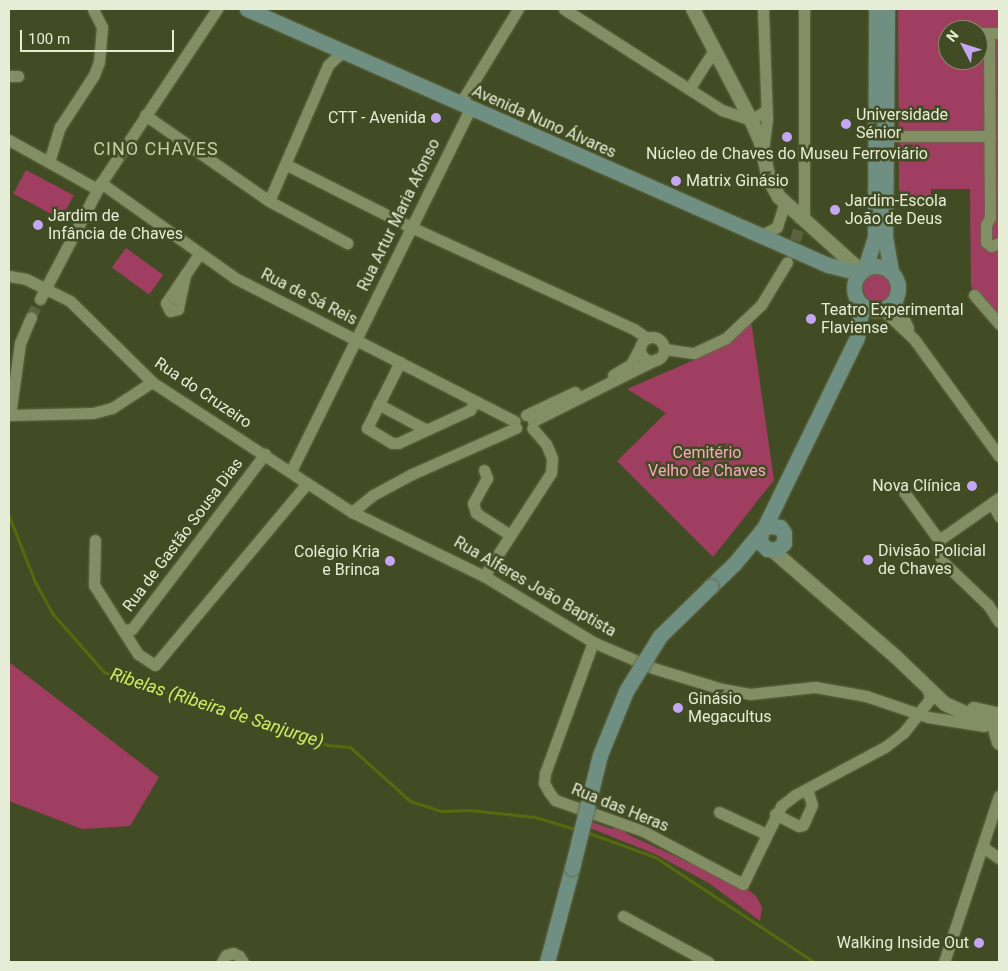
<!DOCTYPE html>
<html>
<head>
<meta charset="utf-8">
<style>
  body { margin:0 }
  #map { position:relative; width:1008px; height:971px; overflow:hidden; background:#424c24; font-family:Roboto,sans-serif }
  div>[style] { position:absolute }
  .green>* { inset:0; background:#a03e61; transform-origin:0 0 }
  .round { border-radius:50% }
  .stream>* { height:3px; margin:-1.5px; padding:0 1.5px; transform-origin:1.5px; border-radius:1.5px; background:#57690e }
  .minor-tunnel>* { height:11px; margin-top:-5.5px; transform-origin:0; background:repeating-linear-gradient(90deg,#5b643f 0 11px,transparent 0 16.5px) }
  .roads { filter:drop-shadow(0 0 1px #626a46) drop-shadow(0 0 1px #626a46) }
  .minor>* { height:11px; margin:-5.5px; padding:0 5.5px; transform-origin:5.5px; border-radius:5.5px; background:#828e64 }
  .minor>.ring { margin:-5.5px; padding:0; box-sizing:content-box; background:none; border:11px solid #828e64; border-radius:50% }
  .tertiary>* { height:14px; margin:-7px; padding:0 7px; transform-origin:7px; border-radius:7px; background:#828e64 }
  .secondary>* { height:15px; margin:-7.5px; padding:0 7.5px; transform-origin:7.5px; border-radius:7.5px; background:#6e8f81 }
  .secondary>.ring { margin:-7.5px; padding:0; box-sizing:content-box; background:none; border:15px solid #6e8f81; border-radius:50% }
  .bridges { filter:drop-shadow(0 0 1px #626a46) drop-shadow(0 0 1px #626a46) }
  .secondary-bridge>* { height:15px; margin:-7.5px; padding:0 7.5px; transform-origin:7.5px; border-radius:7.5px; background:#6e8f81 }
  .dots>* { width:14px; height:14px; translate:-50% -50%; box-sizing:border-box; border:2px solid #424c24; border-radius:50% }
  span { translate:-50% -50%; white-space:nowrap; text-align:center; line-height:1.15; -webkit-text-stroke:5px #424c24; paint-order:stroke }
  .poi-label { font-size:16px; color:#e6edd6 }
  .left { translate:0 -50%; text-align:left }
  .right { translate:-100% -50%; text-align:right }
  .street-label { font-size:16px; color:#e6edd6 }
  .park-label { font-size:16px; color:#f9a6be }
  .neighbourhood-label { font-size:18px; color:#c2cfa3; letter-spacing:1px }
  .water-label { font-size:18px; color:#cbec60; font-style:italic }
  .frame { position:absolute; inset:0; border:10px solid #e6edd6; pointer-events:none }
  .north { position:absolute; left:938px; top:20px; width:50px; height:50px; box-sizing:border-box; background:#424c24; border:1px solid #848c6b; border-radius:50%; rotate:310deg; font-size:14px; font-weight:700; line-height:20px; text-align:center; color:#e6edd6 }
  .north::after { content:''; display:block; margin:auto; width:18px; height:22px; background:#c3a7f2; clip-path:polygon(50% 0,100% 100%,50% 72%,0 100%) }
  .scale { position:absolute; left:20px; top:30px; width:154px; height:22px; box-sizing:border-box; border:2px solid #e6edd6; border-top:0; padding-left:6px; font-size:15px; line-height:18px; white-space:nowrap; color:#e6edd6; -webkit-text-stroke:4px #424c24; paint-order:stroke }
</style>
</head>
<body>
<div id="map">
  <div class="green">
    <div style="clip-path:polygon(evenodd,898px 9px,999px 9px,999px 324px,974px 295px,971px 285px,970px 189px,931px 189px,931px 198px,899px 198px,898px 9px,948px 30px,978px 30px,978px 60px,948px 60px,948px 30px)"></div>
    <div style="left:26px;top:170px;width:54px;height:27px;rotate:28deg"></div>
    <div style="left:126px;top:248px;width:46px;height:24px;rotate:36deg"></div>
    <div class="round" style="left:863px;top:274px;width:28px;height:28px"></div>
    <div style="clip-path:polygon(751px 321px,774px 480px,713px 557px,617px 461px,666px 413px,627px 389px,694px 360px,728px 341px)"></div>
    <div style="clip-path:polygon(9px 662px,159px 777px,130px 826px,82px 829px,9px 801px)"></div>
    <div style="clip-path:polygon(592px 822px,612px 829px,617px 826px,625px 829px,627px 834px,747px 889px,756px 896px,762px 907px,760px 921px,709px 883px,655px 854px,590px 828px)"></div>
  </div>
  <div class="stream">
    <div style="left:9px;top:516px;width:71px;rotate:68.5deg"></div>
    <div style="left:35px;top:582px;width:35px;rotate:61deg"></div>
    <div style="left:52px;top:613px;width:79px;rotate:48.6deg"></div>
    <div style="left:104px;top:672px;width:235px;rotate:18.1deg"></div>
    <div style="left:327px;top:745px;width:23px;rotate:5deg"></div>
    <div style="left:350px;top:747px;width:81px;rotate:42deg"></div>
    <div style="left:410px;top:801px;width:33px;rotate:18deg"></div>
    <div style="left:441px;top:811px;width:28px;rotate:-2deg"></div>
    <div style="left:469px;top:810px;width:66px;rotate:6.1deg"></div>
    <div style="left:535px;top:817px;width:45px;rotate:16.8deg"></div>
    <div style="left:586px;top:832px;width:73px;rotate:19.9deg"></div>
    <div style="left:655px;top:857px;width:191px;rotate:33.4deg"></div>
  </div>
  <div class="minor-tunnel">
    <div style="left:790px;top:256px;width:45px;rotate:-72deg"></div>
    <div style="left:31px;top:317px;width:20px;rotate:-63deg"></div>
  </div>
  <div class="roads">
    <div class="minor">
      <div style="left:564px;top:9px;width:188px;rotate:32.6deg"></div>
      <div style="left:722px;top:110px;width:31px;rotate:19deg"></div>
      <div style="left:751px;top:120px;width:17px;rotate:-33deg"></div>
      <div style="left:978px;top:33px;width:21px"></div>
      <div style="left:989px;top:33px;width:184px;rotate:89.7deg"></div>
      <div style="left:990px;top:217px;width:9px;rotate:117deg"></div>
      <div style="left:986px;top:225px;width:17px;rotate:90deg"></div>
      <div style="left:986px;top:242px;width:6px;rotate:39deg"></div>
      <div style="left:991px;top:246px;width:9px;rotate:-21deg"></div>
      <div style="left:9px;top:76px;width:9px"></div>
      <div style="left:689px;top:89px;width:46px;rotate:-57.3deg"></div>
      <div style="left:460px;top:104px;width:111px;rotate:-58.6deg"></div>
      <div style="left:145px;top:115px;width:151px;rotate:34.7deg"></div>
      <div style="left:269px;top:201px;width:89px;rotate:28.3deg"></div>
      <div style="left:886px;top:136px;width:104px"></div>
      <div style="left:9px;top:140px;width:101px;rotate:29.1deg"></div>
      <div style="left:763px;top:151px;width:32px;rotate:-83deg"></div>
      <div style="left:767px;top:119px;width:110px;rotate:-92.1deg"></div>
      <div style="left:49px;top:162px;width:37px;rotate:-73deg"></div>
      <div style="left:60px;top:127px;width:62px;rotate:-56.8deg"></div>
      <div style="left:94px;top:75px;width:14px;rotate:-69deg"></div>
      <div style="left:99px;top:62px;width:35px;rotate:-85deg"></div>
      <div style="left:102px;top:27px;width:20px;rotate:-117deg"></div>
      <div style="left:287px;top:165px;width:139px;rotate:26.6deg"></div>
      <div style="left:411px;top:227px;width:245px;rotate:24.6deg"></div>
      <div style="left:634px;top:329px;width:16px;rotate:35deg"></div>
      <div style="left:101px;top:183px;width:164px;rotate:35.3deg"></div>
      <div style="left:235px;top:278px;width:314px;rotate:27.1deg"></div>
      <div style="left:269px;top:201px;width:148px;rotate:-66.5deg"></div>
      <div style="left:328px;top:65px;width:21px;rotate:-43deg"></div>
      <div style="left:804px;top:213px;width:204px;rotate:-90deg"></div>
      <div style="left:760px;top:236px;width:19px;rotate:-28deg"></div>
      <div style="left:777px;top:227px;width:24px;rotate:-73deg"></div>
      <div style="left:185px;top:275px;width:35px;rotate:102deg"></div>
      <div style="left:178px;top:309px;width:8px;rotate:166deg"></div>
      <div style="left:170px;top:311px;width:9px;rotate:-117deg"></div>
      <div style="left:166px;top:303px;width:59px;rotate:-56deg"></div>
      <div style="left:9px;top:276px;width:17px;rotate:10deg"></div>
      <div style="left:26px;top:279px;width:49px;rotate:26.6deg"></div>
      <div style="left:70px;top:301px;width:115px;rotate:44.6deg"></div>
      <div style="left:152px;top:382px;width:185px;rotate:33.1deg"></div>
      <div style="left:307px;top:483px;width:54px;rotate:32.8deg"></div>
      <div style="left:352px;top:512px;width:147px;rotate:25.9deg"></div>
      <div style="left:484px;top:576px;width:127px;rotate:31.2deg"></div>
      <div style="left:593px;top:642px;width:65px;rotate:23.4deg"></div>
      <div style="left:653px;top:668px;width:72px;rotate:16.9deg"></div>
      <div style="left:722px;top:689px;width:28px;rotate:10deg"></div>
      <div style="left:750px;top:694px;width:65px;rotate:-6.1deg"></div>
      <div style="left:815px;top:687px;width:52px;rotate:10deg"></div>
      <div style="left:866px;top:696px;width:65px;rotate:18.7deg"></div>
      <div style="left:928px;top:717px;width:57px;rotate:9.1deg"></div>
      <div style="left:974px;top:295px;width:38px;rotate:49deg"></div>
      <div style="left:40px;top:299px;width:131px;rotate:-62.3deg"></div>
      <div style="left:101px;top:183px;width:209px;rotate:-56.3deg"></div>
      <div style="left:895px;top:300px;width:31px;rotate:65deg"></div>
      <div style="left:883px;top:310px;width:42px;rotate:43.1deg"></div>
      <div style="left:914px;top:339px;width:145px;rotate:54deg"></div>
      <div class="ring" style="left:640px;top:337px;width:13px;height:13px"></div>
      <div style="left:664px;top:349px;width:30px;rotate:8deg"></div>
      <div style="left:694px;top:353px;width:35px;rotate:-25deg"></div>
      <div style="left:726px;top:338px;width:48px;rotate:-43.3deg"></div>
      <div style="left:761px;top:305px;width:50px;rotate:-58.8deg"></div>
      <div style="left:400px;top:362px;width:74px;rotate:116.6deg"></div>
      <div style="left:367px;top:428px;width:29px;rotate:31deg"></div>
      <div style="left:392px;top:443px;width:6px"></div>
      <div style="left:398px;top:443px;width:79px;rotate:-24.6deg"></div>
      <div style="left:470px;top:410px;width:10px;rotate:-61deg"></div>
      <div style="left:613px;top:375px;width:21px;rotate:-31deg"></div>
      <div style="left:631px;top:364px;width:21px;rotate:-62deg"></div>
      <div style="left:378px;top:404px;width:55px;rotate:28deg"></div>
      <div style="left:9px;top:415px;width:84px;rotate:-1.4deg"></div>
      <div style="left:93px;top:413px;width:20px;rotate:-15deg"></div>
      <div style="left:112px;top:408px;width:48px;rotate:-33deg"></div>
      <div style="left:10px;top:415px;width:73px;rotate:-82.1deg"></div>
      <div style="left:20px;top:343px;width:28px;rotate:-67deg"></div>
      <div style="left:526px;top:415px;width:54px;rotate:-25.1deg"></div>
      <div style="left:533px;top:421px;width:139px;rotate:-26.6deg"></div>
      <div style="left:484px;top:470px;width:9px;rotate:69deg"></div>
      <div style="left:487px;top:478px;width:29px;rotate:119deg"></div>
      <div style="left:473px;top:503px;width:10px;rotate:73deg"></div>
      <div style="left:476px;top:513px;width:40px;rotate:32.9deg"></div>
      <div style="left:291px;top:471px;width:404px;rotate:-63.7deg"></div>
      <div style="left:904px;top:492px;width:59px;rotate:53.9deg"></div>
      <div style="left:992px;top:503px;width:15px;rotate:62deg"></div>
      <div style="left:352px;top:512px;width:27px;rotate:-39deg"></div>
      <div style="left:373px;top:495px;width:44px;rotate:-28.3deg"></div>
      <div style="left:412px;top:474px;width:114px;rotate:-23.9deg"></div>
      <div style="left:95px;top:540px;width:45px;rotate:91.3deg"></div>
      <div style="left:94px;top:585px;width:82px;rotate:57.5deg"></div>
      <div style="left:138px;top:654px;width:20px;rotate:33deg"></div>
      <div style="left:155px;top:665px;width:237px;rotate:-50.1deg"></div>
      <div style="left:939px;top:540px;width:11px;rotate:95deg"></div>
      <div style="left:938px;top:551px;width:11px;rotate:68deg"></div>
      <div style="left:942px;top:561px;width:64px;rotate:43.7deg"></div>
      <div style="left:988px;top:605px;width:20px;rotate:57deg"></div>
      <div style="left:939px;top:540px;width:73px;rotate:-35deg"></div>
      <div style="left:484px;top:576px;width:123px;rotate:-57deg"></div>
      <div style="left:551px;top:473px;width:15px;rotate:-86deg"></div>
      <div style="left:552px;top:458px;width:15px;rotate:-113deg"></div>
      <div style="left:546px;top:444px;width:21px;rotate:-131deg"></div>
      <div style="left:123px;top:630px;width:9px;rotate:-6deg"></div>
      <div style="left:132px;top:629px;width:220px;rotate:-52.8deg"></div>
      <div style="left:593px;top:642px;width:140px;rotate:110.1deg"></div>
      <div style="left:545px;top:773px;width:10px;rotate:96deg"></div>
      <div style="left:544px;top:783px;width:10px;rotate:61deg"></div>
      <div style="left:549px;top:792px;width:10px;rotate:53deg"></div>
      <div style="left:555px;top:800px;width:93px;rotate:19.4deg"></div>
      <div style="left:643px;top:831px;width:113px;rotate:27.9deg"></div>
      <div style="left:743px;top:884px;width:87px;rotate:-64deg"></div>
      <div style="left:781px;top:806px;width:18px;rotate:-38deg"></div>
      <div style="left:795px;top:795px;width:102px;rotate:-28.1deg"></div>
      <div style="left:885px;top:747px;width:24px;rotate:-38deg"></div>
      <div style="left:904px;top:732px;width:42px;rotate:-51.8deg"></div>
      <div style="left:930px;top:699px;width:14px;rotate:-102deg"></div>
      <div style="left:719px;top:812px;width:52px;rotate:25.1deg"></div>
      <div style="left:775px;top:814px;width:27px;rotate:27deg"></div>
      <div style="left:799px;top:826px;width:4px;rotate:-14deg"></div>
      <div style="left:803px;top:825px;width:22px;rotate:-66deg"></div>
      <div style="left:812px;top:805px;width:17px;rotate:-107deg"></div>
      <div style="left:983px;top:847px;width:19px;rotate:35deg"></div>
      <div style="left:623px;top:916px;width:97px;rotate:28.4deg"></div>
      <div style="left:222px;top:962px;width:8px;rotate:-60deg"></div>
      <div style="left:226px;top:955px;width:7px;rotate:-16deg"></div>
      <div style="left:233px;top:953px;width:7px;rotate:27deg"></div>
      <div style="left:239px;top:956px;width:7px;rotate:56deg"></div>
      <div style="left:944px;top:962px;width:175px;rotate:-71.7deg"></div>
    </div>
    <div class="tertiary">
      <div style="left:693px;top:9px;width:125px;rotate:62.4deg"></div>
      <div style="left:751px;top:120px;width:24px;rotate:66deg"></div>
      <div style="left:761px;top:142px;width:38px;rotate:78deg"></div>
      <div style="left:769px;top:179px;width:21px;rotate:61deg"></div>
      <div style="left:779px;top:197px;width:110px;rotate:42.1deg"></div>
      <div style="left:772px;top:550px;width:164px;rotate:40.8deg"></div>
      <div style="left:896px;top:657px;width:68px;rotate:43.8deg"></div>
      <div style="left:945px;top:704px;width:57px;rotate:23.9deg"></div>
      <div style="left:974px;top:709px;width:26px;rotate:13deg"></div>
      <div style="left:999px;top:722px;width:11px;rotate:105deg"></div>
      <div style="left:996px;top:733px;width:10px;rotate:73deg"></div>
    </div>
    <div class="secondary">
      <div style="left:247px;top:9px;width:635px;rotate:23.78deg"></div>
      <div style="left:828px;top:265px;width:33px;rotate:14deg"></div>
      <div style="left:887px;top:9px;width:228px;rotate:90.5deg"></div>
      <div style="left:885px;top:237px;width:35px;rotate:80deg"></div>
      <div class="ring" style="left:854px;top:266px;width:29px;height:29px"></div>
      <div style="left:865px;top:268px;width:33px;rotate:-72deg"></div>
      <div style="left:875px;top:237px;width:228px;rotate:-89.7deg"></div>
      <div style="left:764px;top:528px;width:212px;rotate:-64deg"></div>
      <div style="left:857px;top:337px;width:32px;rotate:-81deg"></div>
      <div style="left:711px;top:586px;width:32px;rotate:-44deg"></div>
      <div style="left:734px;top:564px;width:47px;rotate:-50.2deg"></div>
      <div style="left:764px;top:528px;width:4px;rotate:-27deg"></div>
      <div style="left:768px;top:526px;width:12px;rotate:5deg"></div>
      <div style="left:780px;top:527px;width:7px;rotate:56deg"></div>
      <div style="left:784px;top:533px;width:10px;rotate:90deg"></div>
      <div style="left:784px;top:543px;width:11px;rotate:139deg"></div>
      <div style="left:776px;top:550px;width:9px;rotate:-174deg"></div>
      <div style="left:767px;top:549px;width:10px;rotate:-135deg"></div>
      <div style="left:760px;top:542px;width:11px;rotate:-85deg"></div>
      <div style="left:547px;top:962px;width:97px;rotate:-75.1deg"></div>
    </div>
  </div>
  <div class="bridges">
    <div class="secondary-bridge">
      <div style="left:572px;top:868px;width:116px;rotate:-76.1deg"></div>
      <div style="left:600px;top:755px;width:69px;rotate:-67.9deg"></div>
      <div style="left:626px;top:691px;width:65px;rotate:-58.3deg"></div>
      <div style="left:660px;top:636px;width:71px;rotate:-44.4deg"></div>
    </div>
  </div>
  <div class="dots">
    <div style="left:436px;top:118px;background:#c3a7f2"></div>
    <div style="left:846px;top:124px;background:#c3a7f2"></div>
    <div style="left:787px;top:137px;background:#c3a7f2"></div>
    <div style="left:676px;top:181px;background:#c3a7f2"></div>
    <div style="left:835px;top:210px;background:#c3a7f2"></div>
    <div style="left:38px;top:225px;background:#c3a7f2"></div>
    <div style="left:811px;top:319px;background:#c3a7f2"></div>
    <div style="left:972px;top:486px;background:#c3a7f2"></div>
    <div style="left:868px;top:560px;background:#c3a7f2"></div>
    <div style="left:390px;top:561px;background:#c3a7f2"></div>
    <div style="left:678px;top:708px;background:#c3a7f2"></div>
    <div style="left:979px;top:943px;background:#c3a7f2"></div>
  </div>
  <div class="poi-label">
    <span class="left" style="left:856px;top:124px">Universidade<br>Sénior</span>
    <span class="right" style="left:426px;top:118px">CTT - Avenida</span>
    <span style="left:787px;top:154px">Núcleo de Chaves do Museu Ferroviário</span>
    <span class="left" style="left:686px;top:181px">Matrix Ginásio</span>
    <span class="left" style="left:845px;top:210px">Jardim-Escola<br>João de Deus</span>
    <span class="left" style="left:48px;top:225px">Jardim de<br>Infância de Chaves</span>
    <span class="left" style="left:821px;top:319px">Teatro Experimental<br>Flaviense</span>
    <span class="right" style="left:961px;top:486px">Nova Clínica</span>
    <span class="left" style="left:878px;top:560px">Divisão Policial<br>de Chaves</span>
    <span class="right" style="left:380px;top:561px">Colégio Kria<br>e Brinca</span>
    <span class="left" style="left:688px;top:708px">Ginásio<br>Megacultus</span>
    <span class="right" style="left:969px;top:943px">Walking Inside Out</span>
  </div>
  <div class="street-label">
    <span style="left:544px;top:122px;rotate:24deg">Avenida Nuno Álvares</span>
    <span style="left:399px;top:215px;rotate:-64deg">Rua Artur Maria Afonso</span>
    <span style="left:309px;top:297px;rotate:27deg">Rua de Sá Reis</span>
    <span style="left:203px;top:393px;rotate:34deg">Rua do Cruzeiro</span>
    <span style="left:183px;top:535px;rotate:-53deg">Rua de Gastão Sousa Dias</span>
    <span style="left:535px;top:587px;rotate:30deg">Rua Alferes João Baptista</span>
    <span style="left:620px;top:808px;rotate:22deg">Rua das Heras</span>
  </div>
  <div class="park-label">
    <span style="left:707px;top:462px">Cemitério<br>Velho de Chaves</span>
  </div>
  <div class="neighbourhood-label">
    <span style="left:156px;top:149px">CINO CHAVES</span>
  </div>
  <div class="water-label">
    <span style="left:217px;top:708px;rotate:18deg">Ribelas (Ribeira de Sanjurge)</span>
  </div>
  <div class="frame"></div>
  <div class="north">N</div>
  <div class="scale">100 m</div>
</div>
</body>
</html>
